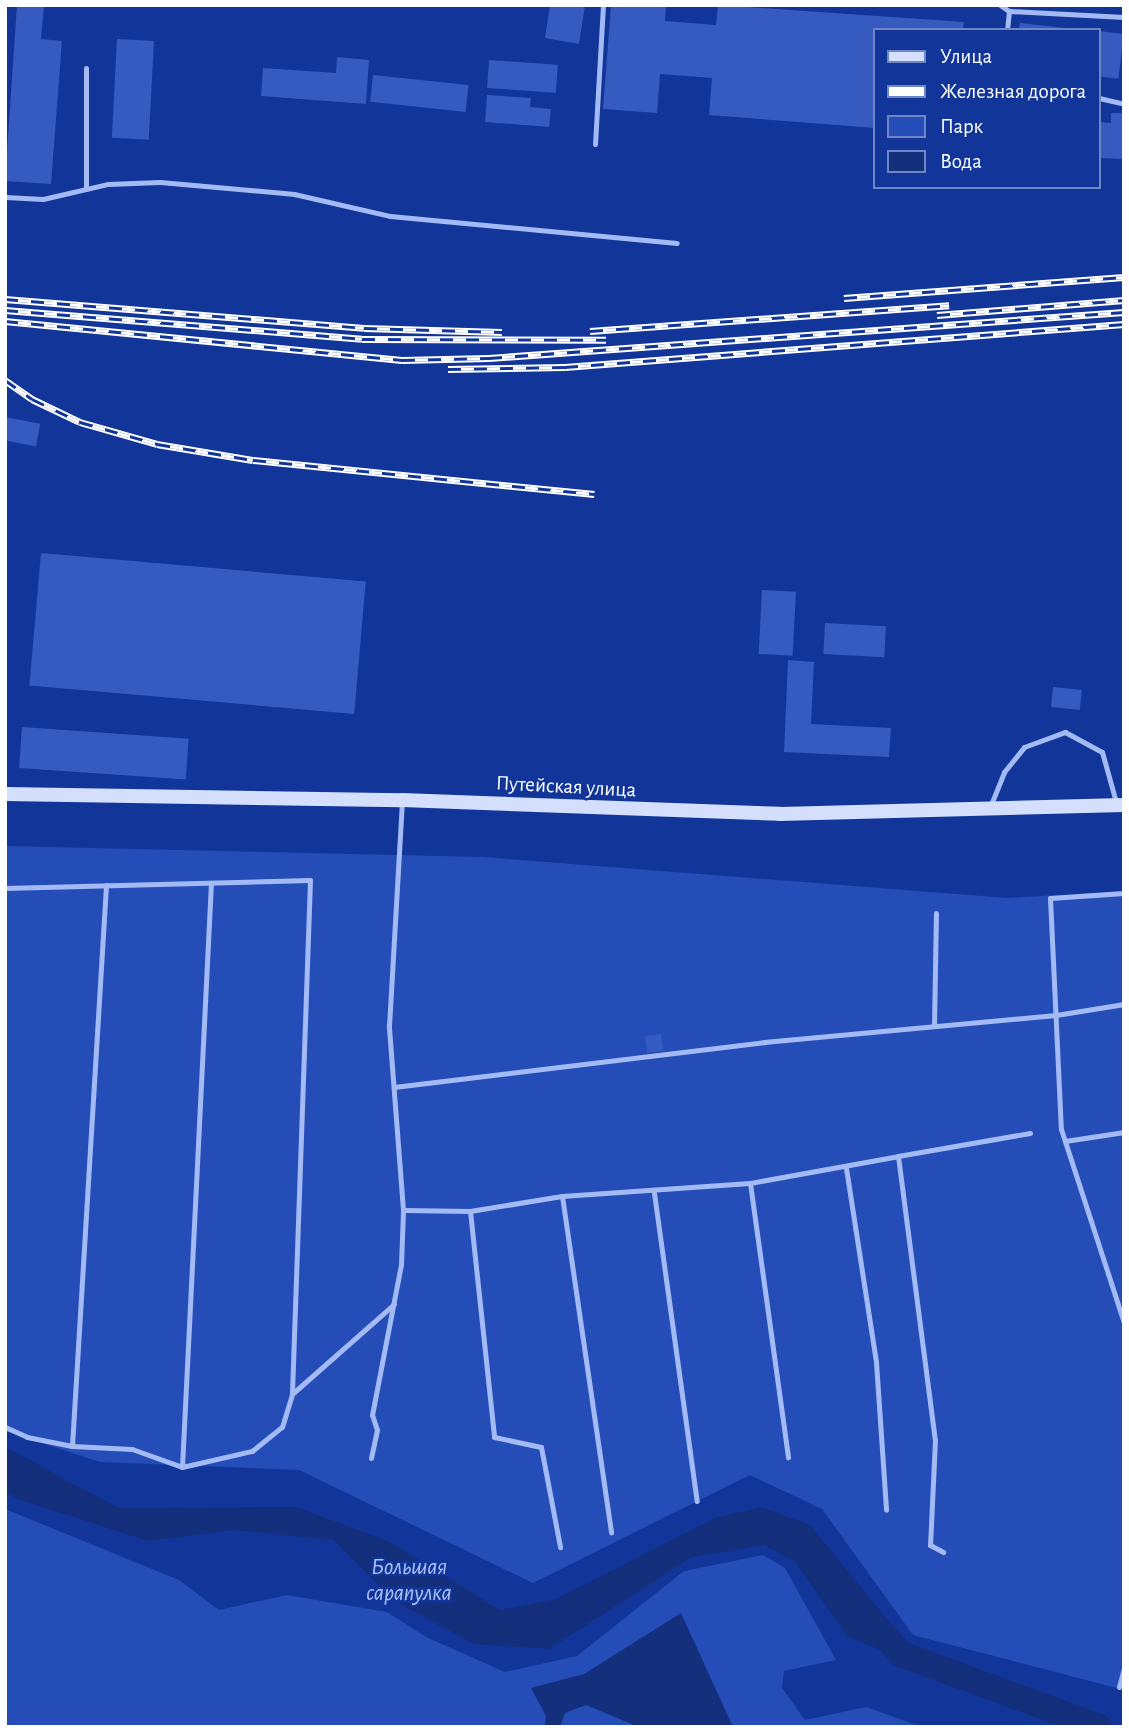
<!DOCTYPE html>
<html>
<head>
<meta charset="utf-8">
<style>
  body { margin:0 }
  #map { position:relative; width:1129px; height:1732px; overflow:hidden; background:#113599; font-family:"Alegreya Sans",sans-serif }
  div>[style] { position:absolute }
  .green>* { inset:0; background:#244db8 }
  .water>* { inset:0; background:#14307d }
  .river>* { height:26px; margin:-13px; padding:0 13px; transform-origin:13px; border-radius:13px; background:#14307d }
  .building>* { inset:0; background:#355bc0; transform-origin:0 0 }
  .lane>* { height:5px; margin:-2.5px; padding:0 2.5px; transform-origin:2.5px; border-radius:2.5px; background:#a4baf4 }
  .secondary>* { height:14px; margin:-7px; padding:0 7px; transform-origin:7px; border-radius:7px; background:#d4defd }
  .rail>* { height:7px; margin-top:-3.5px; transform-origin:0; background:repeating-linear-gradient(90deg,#113599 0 13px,#fff 0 26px); box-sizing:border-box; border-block:2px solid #fff }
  span { translate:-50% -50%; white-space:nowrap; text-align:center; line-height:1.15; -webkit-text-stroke:5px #113599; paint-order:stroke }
  .street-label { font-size:21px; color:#fff }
  .water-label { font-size:23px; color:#b0c5fa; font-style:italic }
  .frame { position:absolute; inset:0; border:7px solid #fff; pointer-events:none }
  .legend { position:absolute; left:873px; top:28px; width:228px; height:161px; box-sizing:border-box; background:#113599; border:2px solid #7086c2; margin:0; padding:9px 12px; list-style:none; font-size:21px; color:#fff }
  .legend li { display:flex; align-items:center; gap:14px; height:35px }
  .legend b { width:35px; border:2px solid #7086c2 }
</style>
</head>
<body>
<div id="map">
  <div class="green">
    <div style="clip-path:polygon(5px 846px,484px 857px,1007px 898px,1124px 891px,1124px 1690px,913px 1635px,822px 1509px,750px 1475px,533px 1583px,299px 1470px,100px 1462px,5px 1431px)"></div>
    <div style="clip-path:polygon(5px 1509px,179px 1580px,219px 1610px,287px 1595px,387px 1612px,426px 1637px,505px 1672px,577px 1656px,684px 1571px,763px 1555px,785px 1568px,836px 1660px,784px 1671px,782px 1688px,805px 1720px,866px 1707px,922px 1727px,5px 1727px)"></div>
  </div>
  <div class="water">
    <div style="clip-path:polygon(5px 1447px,119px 1508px,296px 1507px,388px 1541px,500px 1610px,556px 1599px,715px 1518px,761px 1507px,810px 1525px,904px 1640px,888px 1653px,847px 1636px,796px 1563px,764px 1545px,692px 1557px,549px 1649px,474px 1644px,396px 1602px,333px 1540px,234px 1530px,148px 1541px,18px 1499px,5px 1492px)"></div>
    <div style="clip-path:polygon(681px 1613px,733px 1727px,639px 1727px,586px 1705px,565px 1713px,560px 1727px,545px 1727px,546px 1716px,531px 1688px,584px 1674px)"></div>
  </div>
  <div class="river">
    <div style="left:872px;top:1622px;width:43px;rotate:47.8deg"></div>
    <div style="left:901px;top:1654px;width:211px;rotate:20.2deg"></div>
  </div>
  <div class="building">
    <div style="clip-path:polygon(17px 5px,44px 5px,41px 39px,62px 41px,51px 184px,5px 181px)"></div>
    <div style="clip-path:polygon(550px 5px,585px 5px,579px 44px,545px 38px)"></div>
    <div style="clip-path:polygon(611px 5px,666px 5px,665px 21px,716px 25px,718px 5px,964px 22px,963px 30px,875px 30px,875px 128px,709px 115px,712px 78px,660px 74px,657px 113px,603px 109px)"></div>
    <div style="clip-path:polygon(1020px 23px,1065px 28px,1065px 30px,1019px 30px)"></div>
    <div style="left:1099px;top:31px;width:25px;height:45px;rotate:7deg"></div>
    <div style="left:117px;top:39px;width:37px;height:99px;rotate:3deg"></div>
    <div style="clip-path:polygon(337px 57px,369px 60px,366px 104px,261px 96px,263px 68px,336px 73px)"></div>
    <div style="left:489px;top:60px;width:69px;height:28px;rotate:4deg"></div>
    <div style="left:373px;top:75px;width:96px;height:27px;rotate:6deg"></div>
    <div style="clip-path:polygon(487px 95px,531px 98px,530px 107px,551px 109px,549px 127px,485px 122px)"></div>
    <div style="clip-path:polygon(1111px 113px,1124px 113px,1124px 159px,1099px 158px,1099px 122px,1111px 123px)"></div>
    <div style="left:5px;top:417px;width:36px;height:23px;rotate:11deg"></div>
    <div style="left:41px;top:553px;width:326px;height:133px;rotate:5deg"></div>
    <div style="left:762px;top:590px;width:34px;height:64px;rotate:3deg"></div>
    <div style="left:825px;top:623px;width:61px;height:31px;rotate:3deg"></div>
    <div style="clip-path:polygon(788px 660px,814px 662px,811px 724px,891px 728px,889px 757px,784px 752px)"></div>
    <div style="left:1053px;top:687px;width:29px;height:20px;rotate:6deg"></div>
    <div style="left:22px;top:727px;width:167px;height:41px;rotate:4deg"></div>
    <div style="left:661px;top:1034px;width:17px;height:16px;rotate:83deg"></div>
  </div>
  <div class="lane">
    <div style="left:1000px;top:5px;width:11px;rotate:34deg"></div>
    <div style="left:1009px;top:11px;width:19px;rotate:96deg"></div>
    <div style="left:1009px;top:11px;width:115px;rotate:3deg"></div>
    <div style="left:86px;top:68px;width:121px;rotate:90deg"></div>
    <div style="left:1099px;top:98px;width:26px;rotate:13deg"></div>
    <div style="left:595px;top:144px;width:139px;rotate:-86.7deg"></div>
    <div style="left:5px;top:197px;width:38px;rotate:3deg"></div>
    <div style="left:43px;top:199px;width:67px;rotate:-13deg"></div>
    <div style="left:108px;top:184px;width:52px;rotate:-2.2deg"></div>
    <div style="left:160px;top:182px;width:135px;rotate:5.1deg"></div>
    <div style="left:294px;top:194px;width:98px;rotate:12.9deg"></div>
    <div style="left:390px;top:216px;width:288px;rotate:5.4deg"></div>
    <div style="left:990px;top:807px;width:38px;rotate:-68deg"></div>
    <div style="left:1004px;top:772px;width:32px;rotate:-51deg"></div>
    <div style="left:1024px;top:747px;width:44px;rotate:-20.1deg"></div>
    <div style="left:1065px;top:732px;width:42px;rotate:28.4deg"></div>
    <div style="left:1102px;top:752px;width:52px;rotate:74.4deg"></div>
    <div style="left:5px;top:888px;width:305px;rotate:-1.5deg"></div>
    <div style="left:310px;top:880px;width:514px;rotate:92.01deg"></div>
    <div style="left:1124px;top:893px;width:74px;rotate:176.1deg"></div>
    <div style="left:1050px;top:898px;width:231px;rotate:87.3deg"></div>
    <div style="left:1061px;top:1129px;width:204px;rotate:72deg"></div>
    <div style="left:934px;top:1026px;width:113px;rotate:-89deg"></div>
    <div style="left:394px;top:1087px;width:373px;rotate:-6.9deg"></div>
    <div style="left:764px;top:1042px;width:293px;rotate:-5.3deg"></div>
    <div style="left:1056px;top:1015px;width:69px;rotate:-9.2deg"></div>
    <div style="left:1065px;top:1141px;width:60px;rotate:-8.7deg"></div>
    <div style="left:898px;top:1156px;width:134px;rotate:-9.9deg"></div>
    <div style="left:846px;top:1168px;width:196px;rotate:81.2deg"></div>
    <div style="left:876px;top:1362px;width:148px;rotate:86.1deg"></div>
    <div style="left:750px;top:1183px;width:277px;rotate:82.1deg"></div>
    <div style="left:654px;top:1193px;width:311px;rotate:82.1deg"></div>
    <div style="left:562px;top:1196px;width:340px;rotate:81.7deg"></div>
    <div style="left:403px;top:1210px;width:67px;rotate:0.9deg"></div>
    <div style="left:470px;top:1211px;width:93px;rotate:-9.3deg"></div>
    <div style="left:562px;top:1196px;width:188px;rotate:-4deg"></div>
    <div style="left:750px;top:1183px;width:150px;rotate:-10.3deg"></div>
    <div style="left:898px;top:1156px;width:286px;rotate:82.6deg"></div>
    <div style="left:935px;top:1440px;width:105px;rotate:92.7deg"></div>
    <div style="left:930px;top:1545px;width:15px;rotate:28deg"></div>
    <div style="left:470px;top:1211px;width:227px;rotate:83.9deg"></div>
    <div style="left:494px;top:1437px;width:48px;rotate:12deg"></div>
    <div style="left:541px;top:1447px;width:102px;rotate:79.2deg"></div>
    <div style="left:5px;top:1427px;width:24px;rotate:24deg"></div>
    <div style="left:27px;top:1437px;width:46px;rotate:11.3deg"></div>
    <div style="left:72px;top:1446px;width:60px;rotate:2.9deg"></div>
    <div style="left:132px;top:1449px;width:53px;rotate:19.8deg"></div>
    <div style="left:182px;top:1467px;width:72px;rotate:-12.9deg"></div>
    <div style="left:252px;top:1451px;width:38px;rotate:-39deg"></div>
    <div style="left:282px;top:1427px;width:34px;rotate:-73deg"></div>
    <div style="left:292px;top:1394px;width:136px;rotate:-41.4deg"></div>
    <div style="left:72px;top:1446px;width:562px;rotate:-86.53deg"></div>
    <div style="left:371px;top:1458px;width:29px;rotate:-78deg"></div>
    <div style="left:377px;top:1430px;width:16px;rotate:-108deg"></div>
    <div style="left:372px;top:1415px;width:153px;rotate:-79.1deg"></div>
    <div style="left:401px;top:1265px;width:55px;rotate:-87.9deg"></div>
    <div style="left:403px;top:1210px;width:185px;rotate:-94.4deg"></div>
    <div style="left:389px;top:1026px;width:225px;rotate:-86.7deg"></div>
    <div style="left:182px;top:1467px;width:585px;rotate:-87.16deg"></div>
    <div style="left:1119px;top:1687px;width:20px;rotate:-75deg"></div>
  </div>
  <div class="secondary">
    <div style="left:5px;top:794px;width:397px;rotate:0.9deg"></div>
    <div style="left:402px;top:800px;width:378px;rotate:2.1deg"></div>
    <div style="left:780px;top:814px;width:344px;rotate:-1.5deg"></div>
  </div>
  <div class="rail">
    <div style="left:844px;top:298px;width:281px;rotate:-4.3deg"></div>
    <div style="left:5px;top:299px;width:360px;rotate:4.6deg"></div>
    <div style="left:364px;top:328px;width:138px;rotate:1.7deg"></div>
    <div style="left:5px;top:310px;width:358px;rotate:4.6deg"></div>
    <div style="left:362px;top:339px;width:244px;rotate:0.2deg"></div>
    <div style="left:937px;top:315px;width:188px;rotate:-4.6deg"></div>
    <div style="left:5px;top:321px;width:399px;rotate:5.6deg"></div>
    <div style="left:402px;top:360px;width:87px;rotate:-1.3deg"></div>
    <div style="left:489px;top:358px;width:637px;rotate:-4.14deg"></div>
    <div style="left:590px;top:331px;width:360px;rotate:-4.1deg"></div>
    <div style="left:448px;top:369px;width:117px;rotate:-1deg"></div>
    <div style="left:565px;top:367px;width:561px;rotate:-4.4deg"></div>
    <div style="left:5px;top:380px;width:33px;rotate:35deg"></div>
    <div style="left:32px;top:399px;width:53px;rotate:25.6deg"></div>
    <div style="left:80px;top:422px;width:80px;rotate:15.9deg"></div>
    <div style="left:157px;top:444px;width:97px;rotate:9.5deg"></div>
    <div style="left:253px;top:460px;width:343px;rotate:5.7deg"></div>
  </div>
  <div class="street-label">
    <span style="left:566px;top:787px;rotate:3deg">Путейская улица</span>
  </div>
  <div class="water-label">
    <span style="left:409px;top:1581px">Большая<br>сарапулка</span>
  </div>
  <div class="frame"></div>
  <ul class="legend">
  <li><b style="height:9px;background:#d4defd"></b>Улица</li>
  <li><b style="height:9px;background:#fff"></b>Железная дорога</li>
  <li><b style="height:19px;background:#244db8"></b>Парк</li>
  <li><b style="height:19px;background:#14307d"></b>Вода</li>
  </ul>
</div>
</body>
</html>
